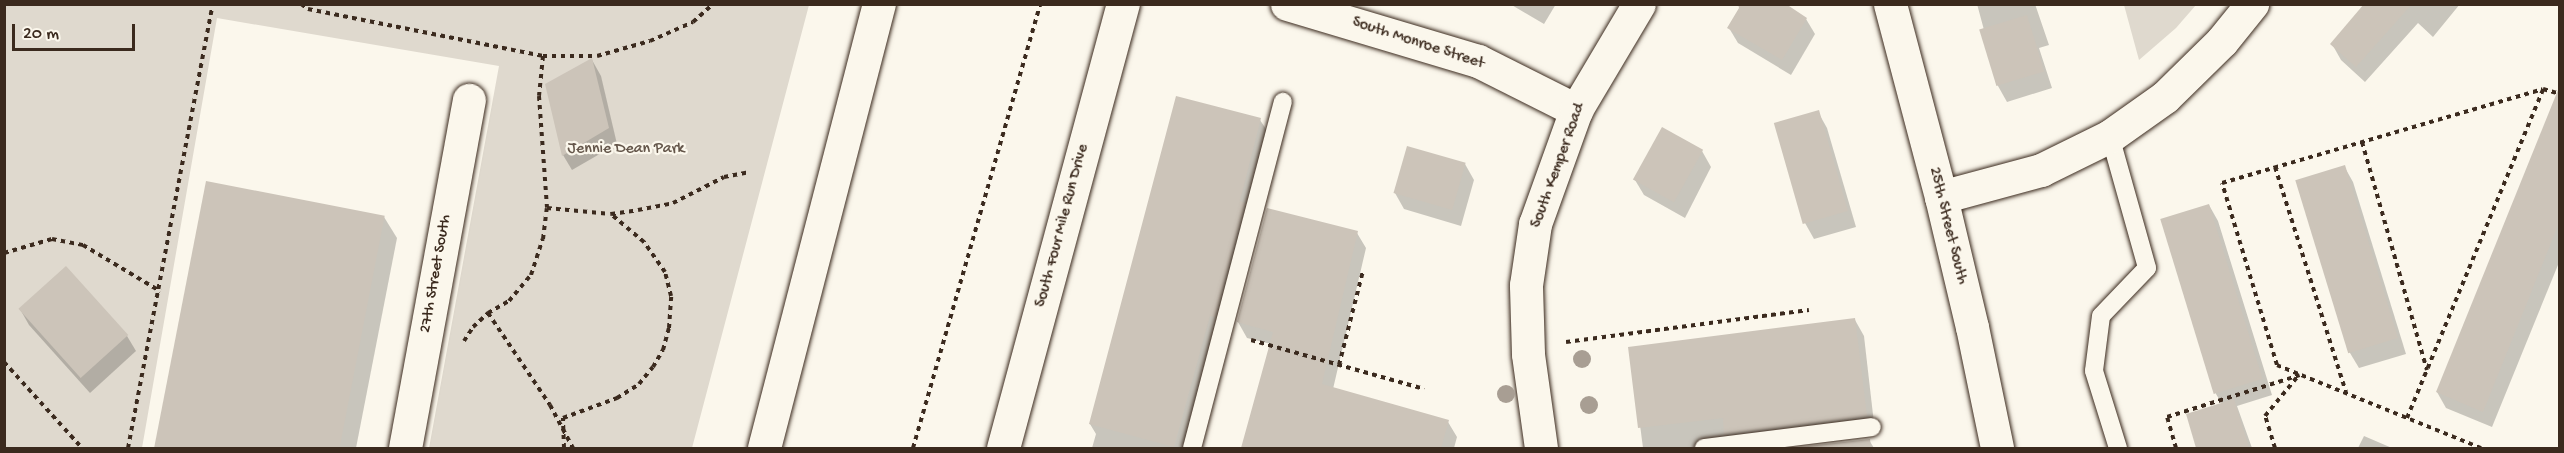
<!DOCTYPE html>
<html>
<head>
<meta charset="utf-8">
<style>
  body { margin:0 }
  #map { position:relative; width:2564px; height:453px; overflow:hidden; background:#fbf7ec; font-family:"Gochi Hand",sans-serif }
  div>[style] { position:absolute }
  .green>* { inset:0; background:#dfd9ce }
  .shadow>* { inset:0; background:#0003 }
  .building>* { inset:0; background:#ccc4b9; transform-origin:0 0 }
  .path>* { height:4px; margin-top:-2px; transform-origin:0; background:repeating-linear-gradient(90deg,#3b2a1e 0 4.5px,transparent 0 9px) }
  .roads { filter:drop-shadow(0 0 2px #3b2a1e) drop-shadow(0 0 2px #3b2a1e) }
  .lane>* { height:18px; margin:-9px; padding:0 9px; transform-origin:9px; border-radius:9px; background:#fbf7ec }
  .street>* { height:33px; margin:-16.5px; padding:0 16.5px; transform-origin:16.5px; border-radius:16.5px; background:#fbf7ec }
  .secondary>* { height:33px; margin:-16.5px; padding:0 16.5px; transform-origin:16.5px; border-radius:16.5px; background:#fbf7ec }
  .trees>* { width:18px; height:18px; margin:-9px; border-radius:50%; background:#a89e93 }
  span { translate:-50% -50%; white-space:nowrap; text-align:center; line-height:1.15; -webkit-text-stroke:4.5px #fbf7ec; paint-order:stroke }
  .street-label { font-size:16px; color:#3b2a1e }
  .park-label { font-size:16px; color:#64564a }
  .frame { position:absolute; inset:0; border:6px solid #3b2a1e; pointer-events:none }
  .scale { position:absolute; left:12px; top:24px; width:123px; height:27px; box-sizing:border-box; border:3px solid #3b2a1e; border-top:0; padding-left:8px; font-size:18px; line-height:21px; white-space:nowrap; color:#3b2a1e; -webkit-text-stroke:4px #fbf7ec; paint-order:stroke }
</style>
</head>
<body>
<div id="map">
  <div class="green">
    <div style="clip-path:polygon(4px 5px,809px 5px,692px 448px,429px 448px,499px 66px,217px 18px,142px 448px,5px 448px)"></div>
    <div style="clip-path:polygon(2124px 5px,2124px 4px,2196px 5px,2176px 28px,2139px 60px)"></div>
  </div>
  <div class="shadow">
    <div style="clip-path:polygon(1510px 4px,1556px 4px,1544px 24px)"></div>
    <div style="clip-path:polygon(1977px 4px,2035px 4px,2049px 45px,2039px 48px,2052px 88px,2007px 102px,1998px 86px,1981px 30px,1984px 30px)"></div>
    <div style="clip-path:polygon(2366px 4px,2460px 4px,2433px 37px,2418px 23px,2365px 82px,2341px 60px,2332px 44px)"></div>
    <div style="clip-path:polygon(1806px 19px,1815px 34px,1791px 75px,1738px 43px,1729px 28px)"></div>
    <div style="clip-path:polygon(592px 60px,601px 76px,617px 144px,572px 170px,563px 155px)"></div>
    <div style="clip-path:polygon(1818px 112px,1827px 128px,1856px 227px,1814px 239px,1805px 223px)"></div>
    <div style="clip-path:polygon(2550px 115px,2560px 119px,2560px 260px,2492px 427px,2446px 408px,2437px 392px)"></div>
    <div style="clip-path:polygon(1260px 120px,1270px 135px,1184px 448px,1092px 448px,1096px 434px,1090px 424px)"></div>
    <div style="clip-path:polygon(1702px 151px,1711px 167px,1685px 218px,1644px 195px,1635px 180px)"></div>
    <div style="clip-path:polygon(1465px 164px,1474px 180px,1461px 226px,1404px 209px,1395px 193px)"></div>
    <div style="clip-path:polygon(2344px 166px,2353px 182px,2406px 354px,2359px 368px,2350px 353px,2297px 181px)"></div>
    <div style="clip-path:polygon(207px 183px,384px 217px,397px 238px,356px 448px,156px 448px)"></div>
    <div style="clip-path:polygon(2209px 205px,2218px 221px,2272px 395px,2237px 406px,2252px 448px,2198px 448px,2188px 415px,2222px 404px,2216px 394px)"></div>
    <div style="clip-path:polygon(1357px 233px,1366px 248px,1333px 389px,1448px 422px,1457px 437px,1454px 448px,1242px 448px,1271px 344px,1247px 338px,1238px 322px)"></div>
    <div style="clip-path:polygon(20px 309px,127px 336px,136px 351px,90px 393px,29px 325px)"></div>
    <div style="clip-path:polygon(1855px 320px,1864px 336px,1875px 432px,1742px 448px,1643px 448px,1630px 348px)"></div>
    <div style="clip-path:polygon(2364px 436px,2392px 448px,2358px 448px)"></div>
    <div style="clip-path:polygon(1869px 440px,1874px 448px,1803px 448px)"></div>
  </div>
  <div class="building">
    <div style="clip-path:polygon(1738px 4px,1786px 4px,1807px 18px,1782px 60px,1727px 28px,1739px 8px)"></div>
    <div style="clip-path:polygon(2364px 4px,2412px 4px,2356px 67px,2330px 44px)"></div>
    <div style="left:2027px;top:15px;width:59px;height:50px;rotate:73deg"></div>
    <div style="clip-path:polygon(592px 58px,609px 128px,562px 156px,545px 84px)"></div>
    <div style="clip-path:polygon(2558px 90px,2559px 223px,2483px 412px,2436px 392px)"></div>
    <div style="clip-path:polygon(1176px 96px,1261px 118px,1240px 201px,1245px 203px,1215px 317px,1210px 316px,1174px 447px,1089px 424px)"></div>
    <div style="left:1819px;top:110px;width:105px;height:47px;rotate:74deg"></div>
    <div style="left:1662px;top:127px;width:47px;height:60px;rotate:29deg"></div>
    <div style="left:1407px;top:146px;width:61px;height:49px;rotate:16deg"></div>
    <div style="left:2345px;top:165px;width:181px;height:52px;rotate:73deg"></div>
    <div style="left:206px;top:181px;width:182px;height:272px;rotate:11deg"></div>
    <div style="left:2209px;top:204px;width:183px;height:51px;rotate:73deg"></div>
    <div style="clip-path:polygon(1267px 208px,1358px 231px,1322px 384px,1449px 420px,1441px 448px,1241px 448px,1273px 332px,1237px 322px)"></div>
    <div style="left:66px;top:266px;width:93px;height:64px;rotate:48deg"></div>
    <div style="clip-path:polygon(1855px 318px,1867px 416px,1724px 434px,1723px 418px,1638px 428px,1628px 347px)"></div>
    <div style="clip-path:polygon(2234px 399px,2249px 448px,2196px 448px,2186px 414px)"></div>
    <div style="clip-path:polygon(1870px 439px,1871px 448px,1791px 448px)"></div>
  </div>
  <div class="path">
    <div style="left:301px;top:4px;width:9px;rotate:36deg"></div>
    <div style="left:308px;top:9px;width:240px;rotate:11.3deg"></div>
    <div style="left:543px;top:56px;width:54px"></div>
    <div style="left:597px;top:56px;width:55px;rotate:-15.8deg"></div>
    <div style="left:650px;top:41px;width:47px;rotate:-23.8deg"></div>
    <div style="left:693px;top:22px;width:27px;rotate:-42deg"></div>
    <div style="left:543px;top:56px;width:40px;rotate:95.7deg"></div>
    <div style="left:539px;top:96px;width:112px;rotate:85.9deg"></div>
    <div style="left:2362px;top:142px;width:237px;rotate:74.1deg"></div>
    <div style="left:2275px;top:167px;width:236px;rotate:72.5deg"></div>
    <div style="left:4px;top:253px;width:50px;rotate:-16.3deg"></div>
    <div style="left:52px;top:239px;width:32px;rotate:11deg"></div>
    <div style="left:83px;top:245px;width:90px;rotate:30.9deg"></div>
    <div style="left:488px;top:313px;width:111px;rotate:56deg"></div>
    <div style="left:550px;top:405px;width:49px;rotate:61.9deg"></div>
    <div style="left:1251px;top:340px;width:180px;rotate:15.8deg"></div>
    <div style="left:464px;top:341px;width:17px;rotate:-57deg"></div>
    <div style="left:473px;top:327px;width:21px;rotate:-43deg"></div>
    <div style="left:488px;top:313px;width:24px;rotate:-30deg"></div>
    <div style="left:509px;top:301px;width:34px;rotate:-50deg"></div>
    <div style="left:531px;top:275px;width:38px;rotate:-72deg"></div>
    <div style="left:543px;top:239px;width:31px;rotate:-83deg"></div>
    <div style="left:547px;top:208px;width:64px;rotate:5.4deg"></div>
    <div style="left:611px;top:214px;width:27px;rotate:-8deg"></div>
    <div style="left:638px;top:210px;width:36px;rotate:-11deg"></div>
    <div style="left:673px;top:203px;width:57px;rotate:-27deg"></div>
    <div style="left:724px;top:177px;width:25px;rotate:-11deg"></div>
    <div style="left:1566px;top:342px;width:245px;rotate:-7.5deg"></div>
    <div style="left:4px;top:362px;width:116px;rotate:47.8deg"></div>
    <div style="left:1339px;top:365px;width:97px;rotate:-75.7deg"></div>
    <div style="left:2407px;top:418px;width:356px;rotate:-67.5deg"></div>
    <div style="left:128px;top:448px;width:452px;rotate:-79.2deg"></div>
    <div style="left:564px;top:448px;width:30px;rotate:-92deg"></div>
    <div style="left:563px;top:418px;width:58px;rotate:-20.3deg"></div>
    <div style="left:617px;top:398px;width:26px;rotate:-32deg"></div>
    <div style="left:639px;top:384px;width:22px;rotate:-51deg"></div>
    <div style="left:653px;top:367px;width:20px;rotate:-60deg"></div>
    <div style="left:663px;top:350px;width:23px;rotate:-75deg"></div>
    <div style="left:669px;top:328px;width:32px;rotate:-86deg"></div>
    <div style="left:671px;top:296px;width:25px;rotate:-104deg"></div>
    <div style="left:665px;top:272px;width:37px;rotate:-125deg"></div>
    <div style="left:644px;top:242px;width:42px;rotate:-139.8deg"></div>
    <div style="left:913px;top:448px;width:462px;rotate:-74deg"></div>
    <div style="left:2176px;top:448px;width:32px;rotate:-106deg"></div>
    <div style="left:2167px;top:417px;width:139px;rotate:-17.5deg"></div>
    <div style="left:2275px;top:448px;width:34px;rotate:-107deg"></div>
    <div style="left:2265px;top:416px;width:52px;rotate:-50.5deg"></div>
    <div style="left:2481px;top:448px;width:220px;rotate:-157.9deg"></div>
    <div style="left:2277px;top:365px;width:190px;rotate:-106.8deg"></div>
    <div style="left:2222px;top:183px;width:334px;rotate:-16.3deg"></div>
    <div style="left:2543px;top:89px;width:18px;rotate:16deg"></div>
  </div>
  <div class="roads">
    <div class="lane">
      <div style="left:2110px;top:136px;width:137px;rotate:74.3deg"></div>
      <div style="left:2147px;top:268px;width:66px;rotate:133.8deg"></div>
      <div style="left:2101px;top:316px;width:55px;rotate:97.3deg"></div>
      <div style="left:2094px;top:371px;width:81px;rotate:72.7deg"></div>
      <div style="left:1192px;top:448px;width:358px;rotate:-75.3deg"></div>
      <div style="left:1704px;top:448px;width:169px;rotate:-7.1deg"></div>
    </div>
    <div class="street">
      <div style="left:1287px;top:4px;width:199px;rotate:16.6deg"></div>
      <div style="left:1478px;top:61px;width:110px;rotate:26.6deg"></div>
      <div style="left:1890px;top:4px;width:200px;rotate:75.2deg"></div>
      <div style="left:1941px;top:197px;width:134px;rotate:76.6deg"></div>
      <div style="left:1972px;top:327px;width:124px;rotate:78.3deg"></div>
      <div style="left:1941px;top:197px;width:104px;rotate:-15.1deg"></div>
      <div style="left:2041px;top:170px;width:77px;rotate:-26.2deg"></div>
      <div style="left:2110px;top:136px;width:67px;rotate:-35.3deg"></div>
      <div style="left:2165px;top:97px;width:80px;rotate:-44.5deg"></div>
      <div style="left:2222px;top:41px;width:48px;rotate:-51deg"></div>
      <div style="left:405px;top:448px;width:354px;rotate:-79.6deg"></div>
      <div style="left:1003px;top:448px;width:460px;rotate:-74.9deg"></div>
      <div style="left:1541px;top:448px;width:95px;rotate:-97.9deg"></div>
      <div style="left:1528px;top:354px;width:69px;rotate:-91.7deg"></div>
      <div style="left:1526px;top:285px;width:62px;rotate:-81.6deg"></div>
      <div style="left:1535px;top:224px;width:121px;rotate:-70.2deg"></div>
      <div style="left:1576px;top:110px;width:123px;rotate:-59.3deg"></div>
    </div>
    <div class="secondary">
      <div style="left:764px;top:448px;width:459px;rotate:-75.5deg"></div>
    </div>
  </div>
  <div class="trees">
    <div style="left:1582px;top:359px"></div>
    <div style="left:1506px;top:394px"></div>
    <div style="left:1589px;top:405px"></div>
  </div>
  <div class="street-label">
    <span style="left:1418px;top:44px;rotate:18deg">South Monroe Street</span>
    <span style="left:1559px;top:166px;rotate:-70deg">South Kemper Road</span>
    <span style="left:1063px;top:226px;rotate:-75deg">South Four Mile Run Drive</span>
    <span style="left:1947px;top:226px;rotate:76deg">25th Street South</span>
    <span style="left:437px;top:274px;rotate:-80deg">27th Street South</span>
  </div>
  <div class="park-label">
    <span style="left:626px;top:150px">Jennie Dean Park</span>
  </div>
  <div class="frame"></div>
  <div class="scale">20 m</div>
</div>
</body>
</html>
